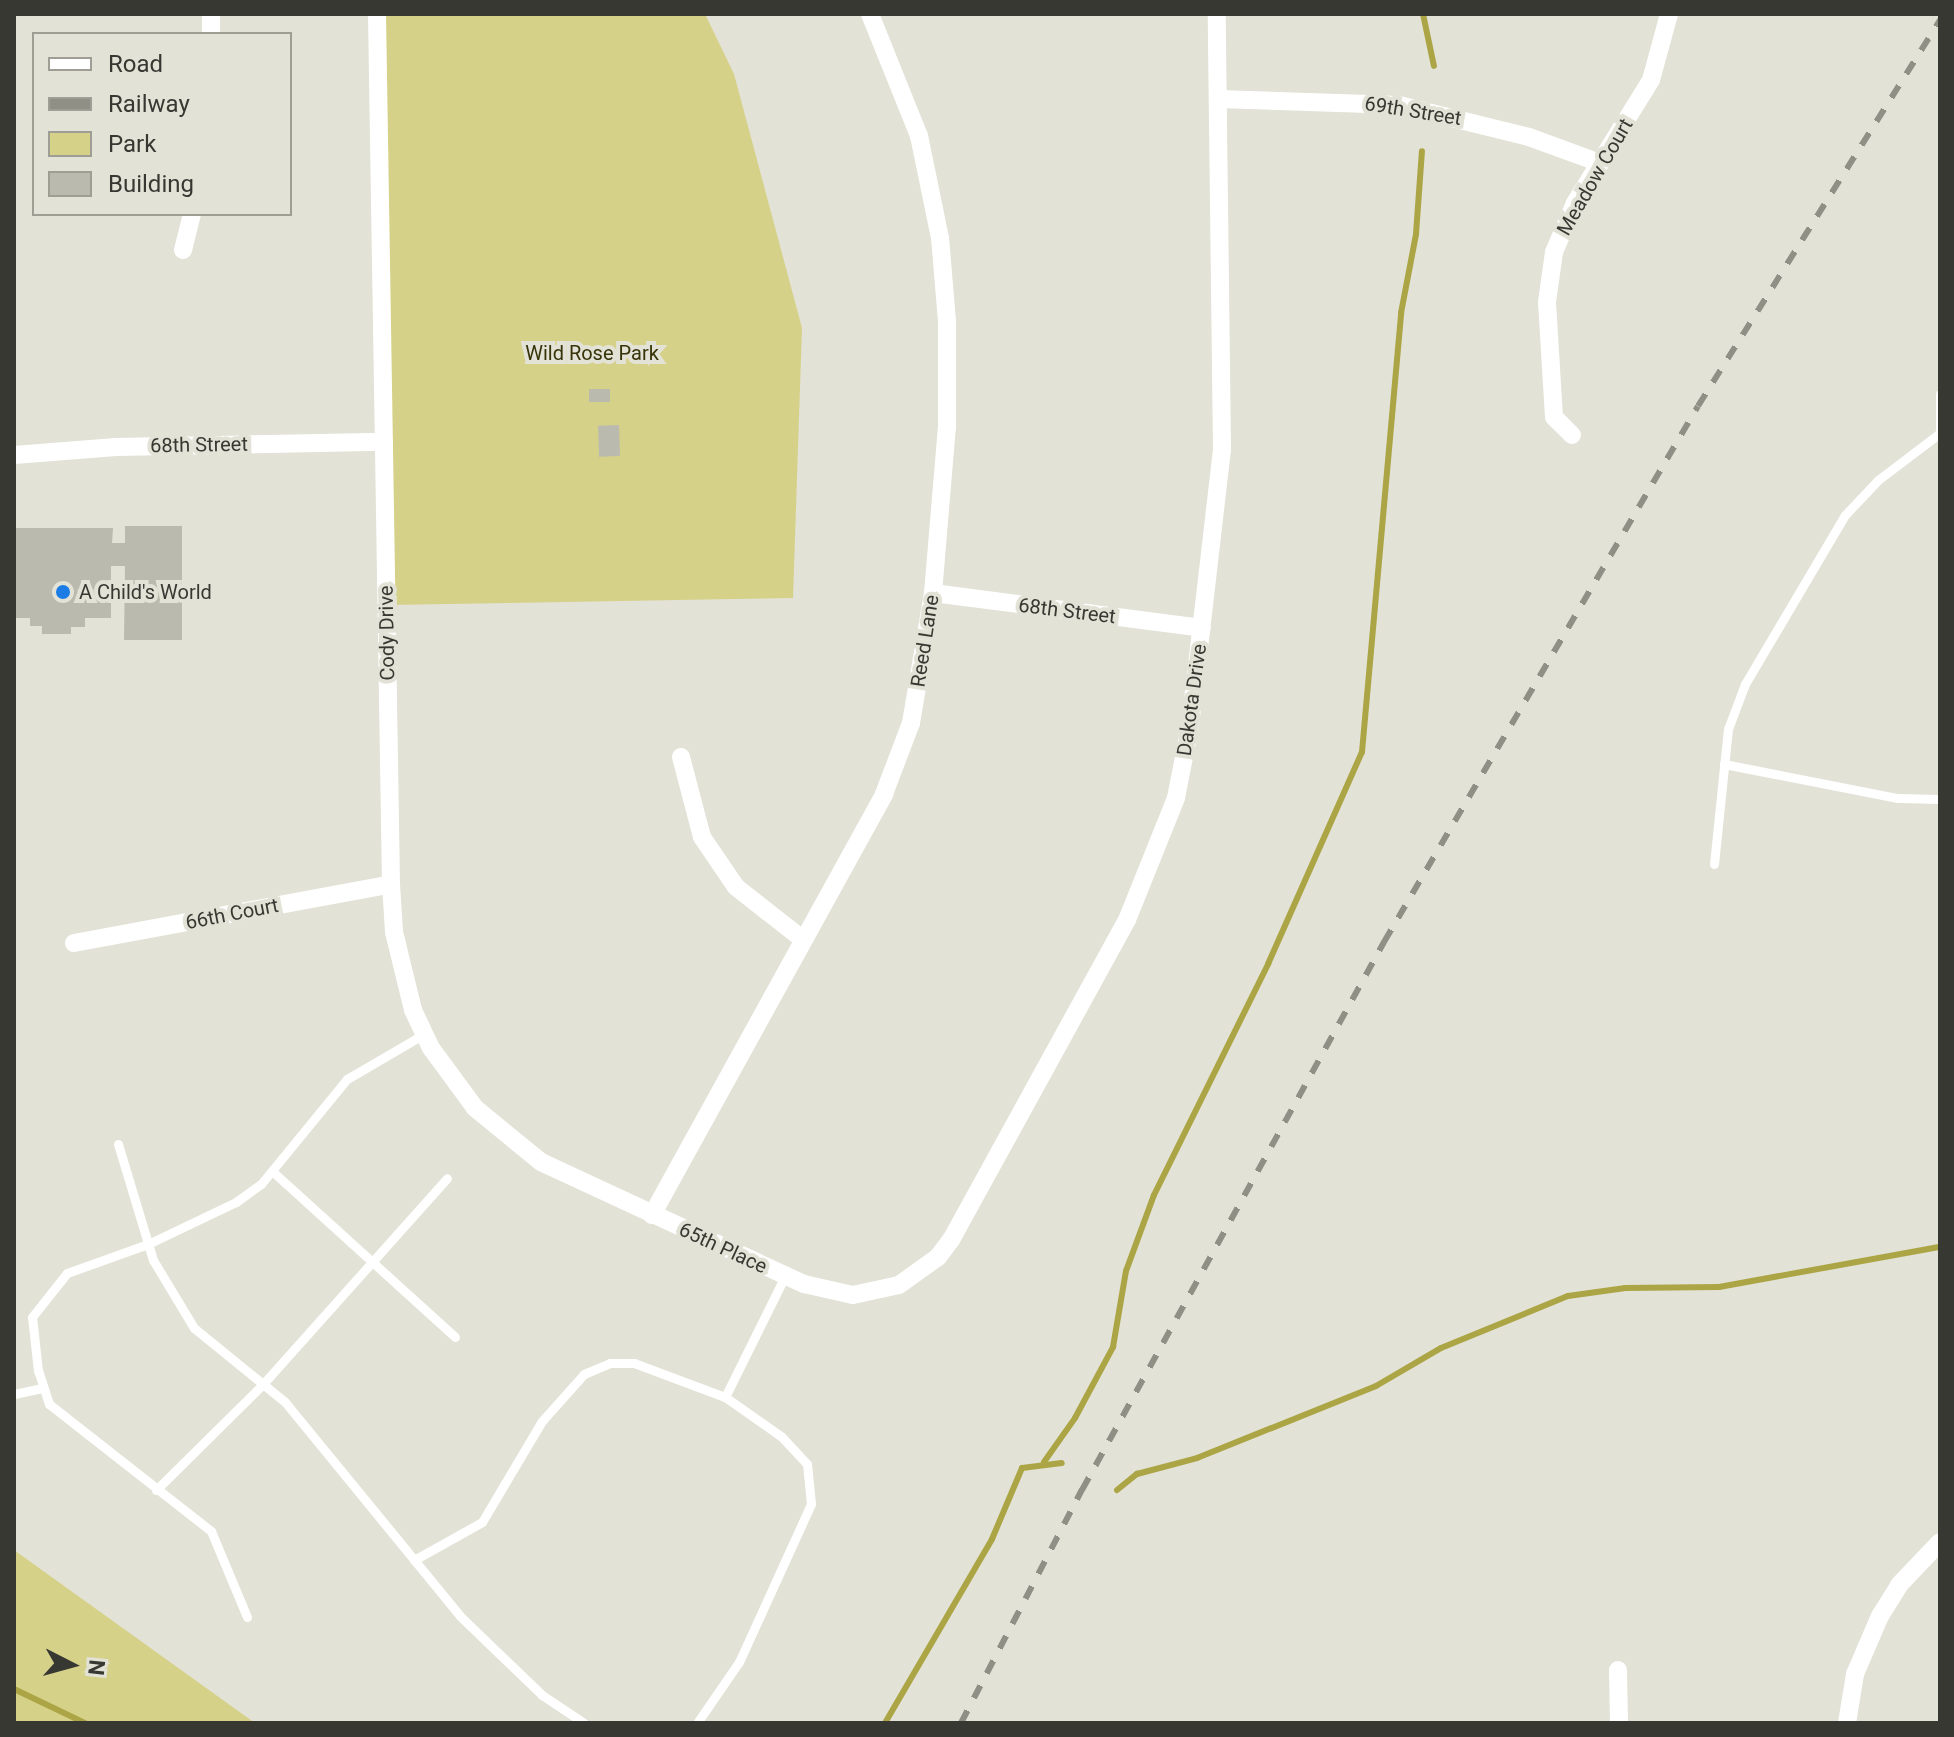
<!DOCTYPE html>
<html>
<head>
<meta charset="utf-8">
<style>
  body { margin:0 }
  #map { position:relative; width:1954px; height:1737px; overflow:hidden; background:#e3e2d6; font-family:Roboto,sans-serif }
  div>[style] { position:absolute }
  .green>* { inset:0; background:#d6d189 }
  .stream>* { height:6px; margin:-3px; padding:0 3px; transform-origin:3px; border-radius:3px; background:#aca545 }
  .building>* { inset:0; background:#bbbaaf; transform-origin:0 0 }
  .lane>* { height:9px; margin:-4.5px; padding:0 4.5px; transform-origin:4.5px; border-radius:4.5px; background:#fff }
  .street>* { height:18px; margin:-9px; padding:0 9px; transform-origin:9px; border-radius:9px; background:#fff }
  .rail>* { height:6px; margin-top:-3px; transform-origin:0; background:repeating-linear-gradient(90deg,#8f8f86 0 14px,transparent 0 28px) }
  .dots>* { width:22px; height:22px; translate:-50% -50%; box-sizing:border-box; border:4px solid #e3e2d6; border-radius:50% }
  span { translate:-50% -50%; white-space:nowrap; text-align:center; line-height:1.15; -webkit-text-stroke:8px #e3e2d6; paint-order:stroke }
  .street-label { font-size:20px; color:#383833 }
  .park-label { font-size:20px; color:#37340a }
  .poi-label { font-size:20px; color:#383833 }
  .left { translate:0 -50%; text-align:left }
  .frame { position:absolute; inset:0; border:16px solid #383833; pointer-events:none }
  .legend { position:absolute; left:32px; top:32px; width:260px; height:184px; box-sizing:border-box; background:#e3e2d6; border:2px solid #9f9e95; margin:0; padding:10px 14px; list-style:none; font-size:24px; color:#383833 }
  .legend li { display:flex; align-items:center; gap:16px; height:40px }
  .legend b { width:40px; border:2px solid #9f9e95 }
  .north { position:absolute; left:32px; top:1625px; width:80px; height:80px; -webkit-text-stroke:6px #e3e2d6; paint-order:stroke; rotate:96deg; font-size:22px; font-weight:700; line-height:32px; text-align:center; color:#383833 }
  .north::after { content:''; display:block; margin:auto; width:28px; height:36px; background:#383833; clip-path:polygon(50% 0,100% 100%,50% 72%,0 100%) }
</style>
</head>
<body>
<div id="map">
  <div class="green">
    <div style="clip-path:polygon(377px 14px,705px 14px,734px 74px,802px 328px,793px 598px,387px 605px)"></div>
    <div style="clip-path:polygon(14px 1550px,241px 1713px,255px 1723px,14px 1723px)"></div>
  </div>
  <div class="stream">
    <div style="left:1423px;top:14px;width:53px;rotate:78.1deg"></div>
    <div style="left:1044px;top:1462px;width:54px;rotate:-54.8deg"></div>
    <div style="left:1075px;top:1418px;width:81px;rotate:-61.8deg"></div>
    <div style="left:1113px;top:1347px;width:77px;rotate:-80.3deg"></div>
    <div style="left:1126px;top:1271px;width:81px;rotate:-69.8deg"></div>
    <div style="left:1154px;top:1195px;width:258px;rotate:-63.7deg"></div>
    <div style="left:1268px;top:964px;width:232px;rotate:-66.1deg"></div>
    <div style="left:1362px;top:752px;width:441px;rotate:-84.9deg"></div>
    <div style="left:1401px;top:313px;width:80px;rotate:-79.2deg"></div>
    <div style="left:1416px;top:234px;width:83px;rotate:-85.9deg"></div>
    <div style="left:1117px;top:1490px;width:26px;rotate:-39deg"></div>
    <div style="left:1137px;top:1474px;width:62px;rotate:-14.9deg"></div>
    <div style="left:1197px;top:1458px;width:193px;rotate:-21.9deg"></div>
    <div style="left:1376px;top:1386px;width:75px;rotate:-30.3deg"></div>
    <div style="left:1441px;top:1348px;width:137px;rotate:-22.3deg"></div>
    <div style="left:1568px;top:1296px;width:58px;rotate:-8deg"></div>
    <div style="left:1625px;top:1288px;width:94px;rotate:-0.6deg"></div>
    <div style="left:1719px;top:1287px;width:225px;rotate:-10.3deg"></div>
    <div style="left:14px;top:1689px;width:79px;rotate:25.6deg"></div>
    <div style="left:885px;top:1723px;width:213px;rotate:-59.8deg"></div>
    <div style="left:992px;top:1539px;width:77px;rotate:-67.1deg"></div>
    <div style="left:1022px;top:1468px;width:40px;rotate:-7.1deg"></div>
  </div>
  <div class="building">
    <div style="left:589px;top:389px;width:21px;height:13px"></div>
    <div style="left:619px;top:425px;width:31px;height:21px;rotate:88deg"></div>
    <div style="clip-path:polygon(125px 526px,182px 526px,182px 640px,124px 640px,125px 566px,111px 566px,111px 618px,85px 618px,85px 627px,71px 627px,71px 634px,42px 634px,42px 626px,30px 626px,30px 618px,14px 618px,14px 528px,113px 528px,112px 543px,125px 543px)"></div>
  </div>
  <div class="lane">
    <div style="left:1940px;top:394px;width:37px;rotate:90deg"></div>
    <div style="left:1724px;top:764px;width:177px;rotate:11.1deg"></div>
    <div style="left:1898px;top:798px;width:42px;rotate:1.4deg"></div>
    <div style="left:1714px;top:864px;width:136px;rotate:-84.1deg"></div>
    <div style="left:1728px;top:729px;width:48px;rotate:-69.3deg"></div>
    <div style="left:1745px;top:684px;width:196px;rotate:-59.4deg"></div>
    <div style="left:1845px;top:515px;width:48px;rotate:-46.7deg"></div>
    <div style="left:1878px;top:480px;width:78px;rotate:-37.2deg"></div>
    <div style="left:118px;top:1144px;width:121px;rotate:73.2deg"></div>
    <div style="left:153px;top:1260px;width:79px;rotate:58.9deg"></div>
    <div style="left:194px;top:1328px;width:117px;rotate:39.1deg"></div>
    <div style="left:285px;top:1402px;width:276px;rotate:50.7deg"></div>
    <div style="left:460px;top:1616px;width:114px;rotate:43.9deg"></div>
    <div style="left:542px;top:1695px;width:50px;rotate:33.7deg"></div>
    <div style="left:272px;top:1171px;width:247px;rotate:42.2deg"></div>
    <div style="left:14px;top:1394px;width:30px;rotate:-12deg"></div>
    <div style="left:156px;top:1490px;width:151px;rotate:-44.7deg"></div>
    <div style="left:263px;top:1384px;width:276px;rotate:-48.2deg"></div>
    <div style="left:414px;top:1560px;width:78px;rotate:-29.2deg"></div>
    <div style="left:482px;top:1522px;width:117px;rotate:-59.3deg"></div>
    <div style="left:542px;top:1421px;width:63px;rotate:-48.2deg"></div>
    <div style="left:584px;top:1374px;width:28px;rotate:-23deg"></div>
    <div style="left:610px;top:1363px;width:24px"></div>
    <div style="left:634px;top:1363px;width:97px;rotate:20.5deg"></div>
    <div style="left:247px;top:1617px;width:93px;rotate:-112.7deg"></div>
    <div style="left:211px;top:1531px;width:206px;rotate:-141.9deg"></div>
    <div style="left:49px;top:1404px;width:35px;rotate:-108deg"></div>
    <div style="left:38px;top:1371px;width:54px;rotate:-96.3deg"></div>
    <div style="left:32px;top:1317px;width:56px;rotate:-51.5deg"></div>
    <div style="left:67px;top:1273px;width:86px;rotate:-19.7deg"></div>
    <div style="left:148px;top:1244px;width:98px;rotate:-25.5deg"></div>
    <div style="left:236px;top:1202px;width:31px;rotate:-36deg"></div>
    <div style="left:261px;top:1184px;width:136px;rotate:-50.7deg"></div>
    <div style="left:347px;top:1079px;width:89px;rotate:-30.3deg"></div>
    <div style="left:697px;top:1723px;width:74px;rotate:-55.5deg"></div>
    <div style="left:739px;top:1662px;width:174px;rotate:-65.5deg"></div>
    <div style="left:811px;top:1504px;width:40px;rotate:-95.7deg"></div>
    <div style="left:807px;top:1464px;width:37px;rotate:-133deg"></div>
    <div style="left:782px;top:1437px;width:70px;rotate:-144.9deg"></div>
    <div style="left:725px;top:1397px;width:135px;rotate:-63.6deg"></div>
  </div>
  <div class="street">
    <div style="left:211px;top:14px;width:20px;rotate:90deg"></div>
    <div style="left:377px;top:14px;width:870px;rotate:89.08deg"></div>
    <div style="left:391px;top:884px;width:48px;rotate:86.4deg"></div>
    <div style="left:394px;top:932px;width:80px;rotate:76.3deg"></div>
    <div style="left:413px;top:1010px;width:42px;rotate:64.7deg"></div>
    <div style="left:431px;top:1048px;width:74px;rotate:53.7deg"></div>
    <div style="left:475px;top:1108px;width:85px;rotate:39.3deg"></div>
    <div style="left:541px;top:1162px;width:290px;rotate:24.9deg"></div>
    <div style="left:804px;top:1284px;width:50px;rotate:12.7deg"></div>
    <div style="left:853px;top:1295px;width:47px;rotate:-12.3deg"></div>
    <div style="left:899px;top:1285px;width:48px;rotate:-35.7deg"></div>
    <div style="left:938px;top:1257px;width:21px;rotate:-53deg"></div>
    <div style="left:951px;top:1240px;width:365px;rotate:-61.2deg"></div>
    <div style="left:1127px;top:920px;width:131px;rotate:-68.1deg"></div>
    <div style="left:1176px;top:798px;width:73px;rotate:-79deg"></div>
    <div style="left:1190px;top:726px;width:278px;rotate:-83.4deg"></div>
    <div style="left:1222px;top:450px;width:436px;rotate:-90.7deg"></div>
    <div style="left:1218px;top:99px;width:181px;rotate:1.9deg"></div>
    <div style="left:1399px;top:105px;width:134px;rotate:13.8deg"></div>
    <div style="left:1529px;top:137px;width:76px;rotate:20.1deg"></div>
    <div style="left:183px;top:250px;width:37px;rotate:-76deg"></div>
    <div style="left:1572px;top:435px;width:25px;rotate:-135deg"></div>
    <div style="left:1554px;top:417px;width:115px;rotate:-93.5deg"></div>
    <div style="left:1547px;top:302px;width:50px;rotate:-82deg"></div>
    <div style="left:1554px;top:252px;width:53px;rotate:-66.8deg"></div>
    <div style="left:1575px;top:203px;width:145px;rotate:-58.3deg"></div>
    <div style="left:1651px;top:80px;width:68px;rotate:-74.7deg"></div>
    <div style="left:14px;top:455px;width:102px;rotate:-4.5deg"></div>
    <div style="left:116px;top:447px;width:268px;rotate:-1.1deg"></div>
    <div style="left:933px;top:593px;width:271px;rotate:7.4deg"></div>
    <div style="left:681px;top:757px;width:83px;rotate:75.3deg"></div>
    <div style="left:702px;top:837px;width:60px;rotate:55.8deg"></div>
    <div style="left:736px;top:887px;width:83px;rotate:38.1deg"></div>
    <div style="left:74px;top:943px;width:322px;rotate:-10.5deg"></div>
    <div style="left:652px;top:1215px;width:481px;rotate:-61.1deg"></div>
    <div style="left:884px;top:794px;width:76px;rotate:-69.2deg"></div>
    <div style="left:911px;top:723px;width:132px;rotate:-80.4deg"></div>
    <div style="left:933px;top:593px;width:167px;rotate:-85.2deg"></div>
    <div style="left:947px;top:427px;width:106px;rotate:-90deg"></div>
    <div style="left:947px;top:321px;width:83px;rotate:-94.8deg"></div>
    <div style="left:940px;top:238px;width:104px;rotate:-101.6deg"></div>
    <div style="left:919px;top:136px;width:131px;rotate:-111.9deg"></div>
    <div style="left:1618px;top:1670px;width:53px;rotate:88.9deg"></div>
    <div style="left:1847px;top:1723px;width:50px;rotate:-80.7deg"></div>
    <div style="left:1855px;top:1674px;width:63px;rotate:-66.7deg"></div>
    <div style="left:1880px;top:1616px;width:36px;rotate:-58deg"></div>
    <div style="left:1899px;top:1585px;width:59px;rotate:-46.4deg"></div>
  </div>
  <div class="rail">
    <div style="left:961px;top:1723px;width:263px;rotate:-62.6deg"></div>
    <div style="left:1082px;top:1490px;width:626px;rotate:-61.14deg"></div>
    <div style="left:1384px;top:942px;width:621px;rotate:-59.64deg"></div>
    <div style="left:1698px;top:406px;width:456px;rotate:-57.9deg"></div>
  </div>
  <div class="dots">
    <div style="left:63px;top:592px;background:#1b7ce5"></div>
  </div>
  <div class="street-label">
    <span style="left:1413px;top:111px;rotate:9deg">69th Street</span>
    <span style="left:1595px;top:177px;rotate:-60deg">Meadow Court</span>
    <span style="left:199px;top:445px;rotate:-1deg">68th Street</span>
    <span style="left:1067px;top:611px;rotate:7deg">68th Street</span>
    <span style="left:387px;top:633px;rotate:-91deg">Cody Drive</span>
    <span style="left:925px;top:641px;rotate:-81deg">Reed Lane</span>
    <span style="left:1192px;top:700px;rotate:-82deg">Dakota Drive</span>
    <span style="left:232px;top:914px;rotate:-11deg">66th Court</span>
    <span style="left:723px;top:1248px;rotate:25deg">65th Place</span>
  </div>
  <div class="park-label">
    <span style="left:592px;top:353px">Wild Rose Park</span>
  </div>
  <div class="poi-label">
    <span class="left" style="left:79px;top:592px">A Child's World</span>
  </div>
  <div class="frame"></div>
  <ul class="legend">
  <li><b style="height:10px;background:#fff"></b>Road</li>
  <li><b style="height:10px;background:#8f8f86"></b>Railway</li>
  <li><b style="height:22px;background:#d6d189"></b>Park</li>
  <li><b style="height:22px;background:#bbbaaf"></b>Building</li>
  </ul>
  <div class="north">N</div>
</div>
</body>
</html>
